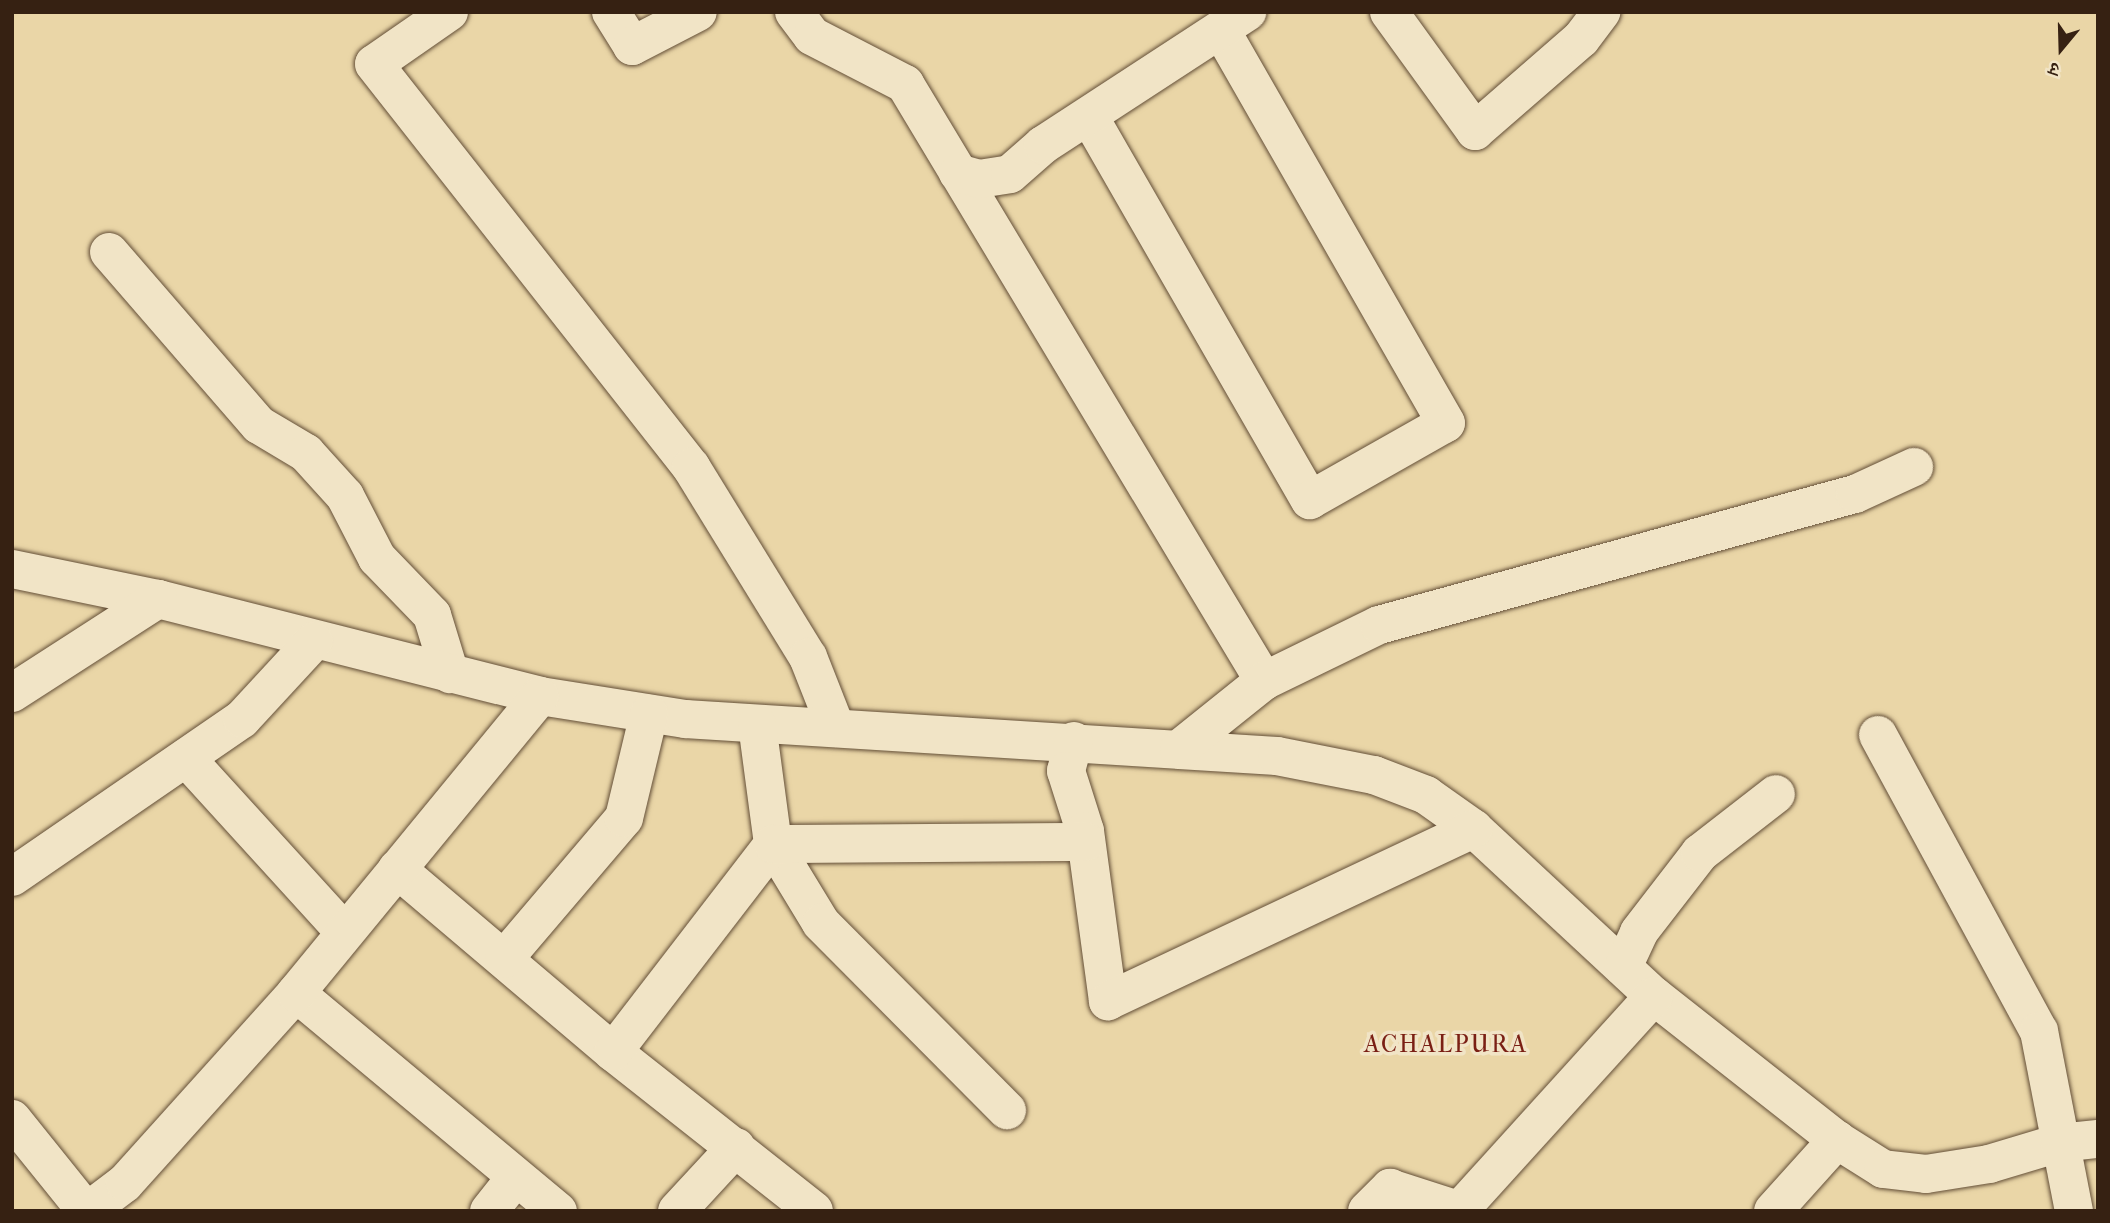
<!DOCTYPE html>
<html>
<head>
<meta charset="utf-8">
<style>
  body { margin:0 }
  #map { position:relative; width:2110px; height:1223px; overflow:hidden; background:#ead6a7; font-family:"IM FELL French Canon","Noto Serif Devanagari",serif }
  div>[style] { position:absolute }
  .roads { filter:drop-shadow(0 0 2px #634e37) drop-shadow(0 0 2px #634e37) }
  .minor>* { height:38px; margin:-19px; padding:0 19px; transform-origin:19px; border-radius:19px; background:#f1e4c6 }
  span { translate:-50% -50%; white-space:nowrap; text-align:center; line-height:1.15; -webkit-text-stroke:7px #f1e4c6; paint-order:stroke }
  .neighbourhood-label { font-size:24px; color:#7a1f14; letter-spacing:2px }
  .frame { position:absolute; inset:0; border:14px solid #362112; pointer-events:none }
  .north { position:absolute; left:2026px; top:14px; width:70px; height:70px; -webkit-text-stroke:5px #f1e4c6; paint-order:stroke; rotate:199deg; font-size:19px; font-weight:700; line-height:28px; text-align:center; color:#362112 }
  .north::after { content:''; display:block; margin:auto; width:24px; height:32px; background:#362112; clip-path:polygon(50% 0,100% 100%,50% 72%,0 100%) }
</style>
</head>
<body>
<div id="map">
  <div class="roads">
    <div class="minor">
      <div style="left:449px;top:12px;width:91px;rotate:145.3deg"></div>
      <div style="left:374px;top:64px;width:513px;rotate:51.81deg"></div>
      <div style="left:691px;top:467px;width:223px;rotate:58.4deg"></div>
      <div style="left:808px;top:657px;width:76px;rotate:68.5deg"></div>
      <div style="left:611px;top:12px;width:40px;rotate:58deg"></div>
      <div style="left:632px;top:46px;width:74px;rotate:-27.3deg"></div>
      <div style="left:794px;top:12px;width:30px;rotate:53deg"></div>
      <div style="left:812px;top:36px;width:105px;rotate:27.3deg"></div>
      <div style="left:905px;top:84px;width:697px;rotate:58.98deg"></div>
      <div style="left:1389px;top:12px;width:147px;rotate:54.1deg"></div>
      <div style="left:1475px;top:131px;width:140px;rotate:-41deg"></div>
      <div style="left:1581px;top:39px;width:34px;rotate:-53deg"></div>
      <div style="left:1090px;top:118px;width:441px;rotate:60.1deg"></div>
      <div style="left:1310px;top:500px;width:156px;rotate:-29.5deg"></div>
      <div style="left:1446px;top:423px;width:453px;rotate:-119.8deg"></div>
      <div style="left:958px;top:173px;width:22px;rotate:16deg"></div>
      <div style="left:979px;top:179px;width:31px;rotate:-9deg"></div>
      <div style="left:1010px;top:174px;width:44px;rotate:-41.3deg"></div>
      <div style="left:1043px;top:145px;width:244px;rotate:-33.1deg"></div>
      <div style="left:109px;top:252px;width:229px;rotate:49.1deg"></div>
      <div style="left:259px;top:425px;width:55px;rotate:30.8deg"></div>
      <div style="left:306px;top:453px;width:58px;rotate:47.8deg"></div>
      <div style="left:345px;top:496px;width:70px;rotate:62.7deg"></div>
      <div style="left:377px;top:558px;width:79px;rotate:46deg"></div>
      <div style="left:432px;top:615px;width:62px;rotate:73deg"></div>
      <div style="left:12px;top:569px;width:149px;rotate:11.6deg"></div>
      <div style="left:158px;top:599px;width:394px;rotate:14.2deg"></div>
      <div style="left:540px;top:696px;width:147px;rotate:9deg"></div>
      <div style="left:685px;top:719px;width:593px;rotate:3.58deg"></div>
      <div style="left:1277px;top:756px;width:99px;rotate:11.1deg"></div>
      <div style="left:1374px;top:775px;width:56px;rotate:21deg"></div>
      <div style="left:1426px;top:795px;width:59px;rotate:35.3deg"></div>
      <div style="left:1474px;top:829px;width:246px;rotate:42.9deg"></div>
      <div style="left:1654px;top:996px;width:233px;rotate:38.2deg"></div>
      <div style="left:1837px;top:1140px;width:54px;rotate:32.2deg"></div>
      <div style="left:1883px;top:1169px;width:43px;rotate:6.6deg"></div>
      <div style="left:1926px;top:1174px;width:64px;rotate:-9deg"></div>
      <div style="left:1989px;top:1164px;width:73px;rotate:-16.7deg"></div>
      <div style="left:2059px;top:1143px;width:39px;rotate:-6deg"></div>
      <div style="left:12px;top:693px;width:174px;rotate:-32.8deg"></div>
      <div style="left:757px;top:724px;width:121px;rotate:82.4deg"></div>
      <div style="left:773px;top:844px;width:92px;rotate:58.7deg"></div>
      <div style="left:821px;top:923px;width:264px;rotate:45.2deg"></div>
      <div style="left:1878px;top:735px;width:337px;rotate:61.5deg"></div>
      <div style="left:2039px;top:1031px;width:183px;rotate:79deg"></div>
      <div style="left:1074px;top:741px;width:31px;rotate:105deg"></div>
      <div style="left:1066px;top:771px;width:63px;rotate:72.4deg"></div>
      <div style="left:1085px;top:831px;width:172px;rotate:82.3deg"></div>
      <div style="left:1108px;top:1001px;width:404px;rotate:-25.2deg"></div>
      <div style="left:1179px;top:749px;width:109px;rotate:-38.7deg"></div>
      <div style="left:1264px;top:681px;width:128px;rotate:-26deg"></div>
      <div style="left:1379px;top:625px;width:494px;rotate:-15.4deg"></div>
      <div style="left:1855px;top:494px;width:65px;rotate:-24.6deg"></div>
      <div style="left:186px;top:758px;width:236px;rotate:47.7deg"></div>
      <div style="left:397px;top:869px;width:283px;rotate:40.3deg"></div>
      <div style="left:613px;top:1052px;width:256px;rotate:38.3deg"></div>
      <div style="left:12px;top:877px;width:279px;rotate:-34.5deg"></div>
      <div style="left:242px;top:719px;width:106px;rotate:-47.3deg"></div>
      <div style="left:504px;top:959px;width:185px;rotate:-49.6deg"></div>
      <div style="left:624px;top:818px;width:107px;rotate:-76.5deg"></div>
      <div style="left:1623px;top:967px;width:38px;rotate:-65deg"></div>
      <div style="left:1639px;top:932px;width:100px;rotate:-52.3deg"></div>
      <div style="left:1700px;top:853px;width:96px;rotate:-37.8deg"></div>
      <div style="left:296px;top:993px;width:341px;rotate:39.8deg"></div>
      <div style="left:613px;top:1052px;width:262px;rotate:-52.4deg"></div>
      <div style="left:773px;top:844px;width:313px;rotate:-0.4deg"></div>
      <div style="left:12px;top:1119px;width:118px;rotate:51.2deg"></div>
      <div style="left:88px;top:1211px;width:46px;rotate:-37.1deg"></div>
      <div style="left:125px;top:1183px;width:256px;rotate:-48deg"></div>
      <div style="left:296px;top:993px;width:384px;rotate:-50.6deg"></div>
      <div style="left:489px;top:1211px;width:43px;rotate:-51.5deg"></div>
      <div style="left:677px;top:1211px;width:87px;rotate:-47.3deg"></div>
      <div style="left:1367px;top:1211px;width:33px;rotate:-45deg"></div>
      <div style="left:1390px;top:1188px;width:75px;rotate:17.9deg"></div>
      <div style="left:1459px;top:1211px;width:290px;rotate:-47.8deg"></div>
      <div style="left:1773px;top:1211px;width:96px;rotate:-48deg"></div>
    </div>
  </div>
  <div class="neighbourhood-label">
    <span style="left:1446px;top:1045px">ACHALPURA</span>
  </div>
  <div class="frame"></div>
  <div class="north">उ</div>
</div>
</body>
</html>
